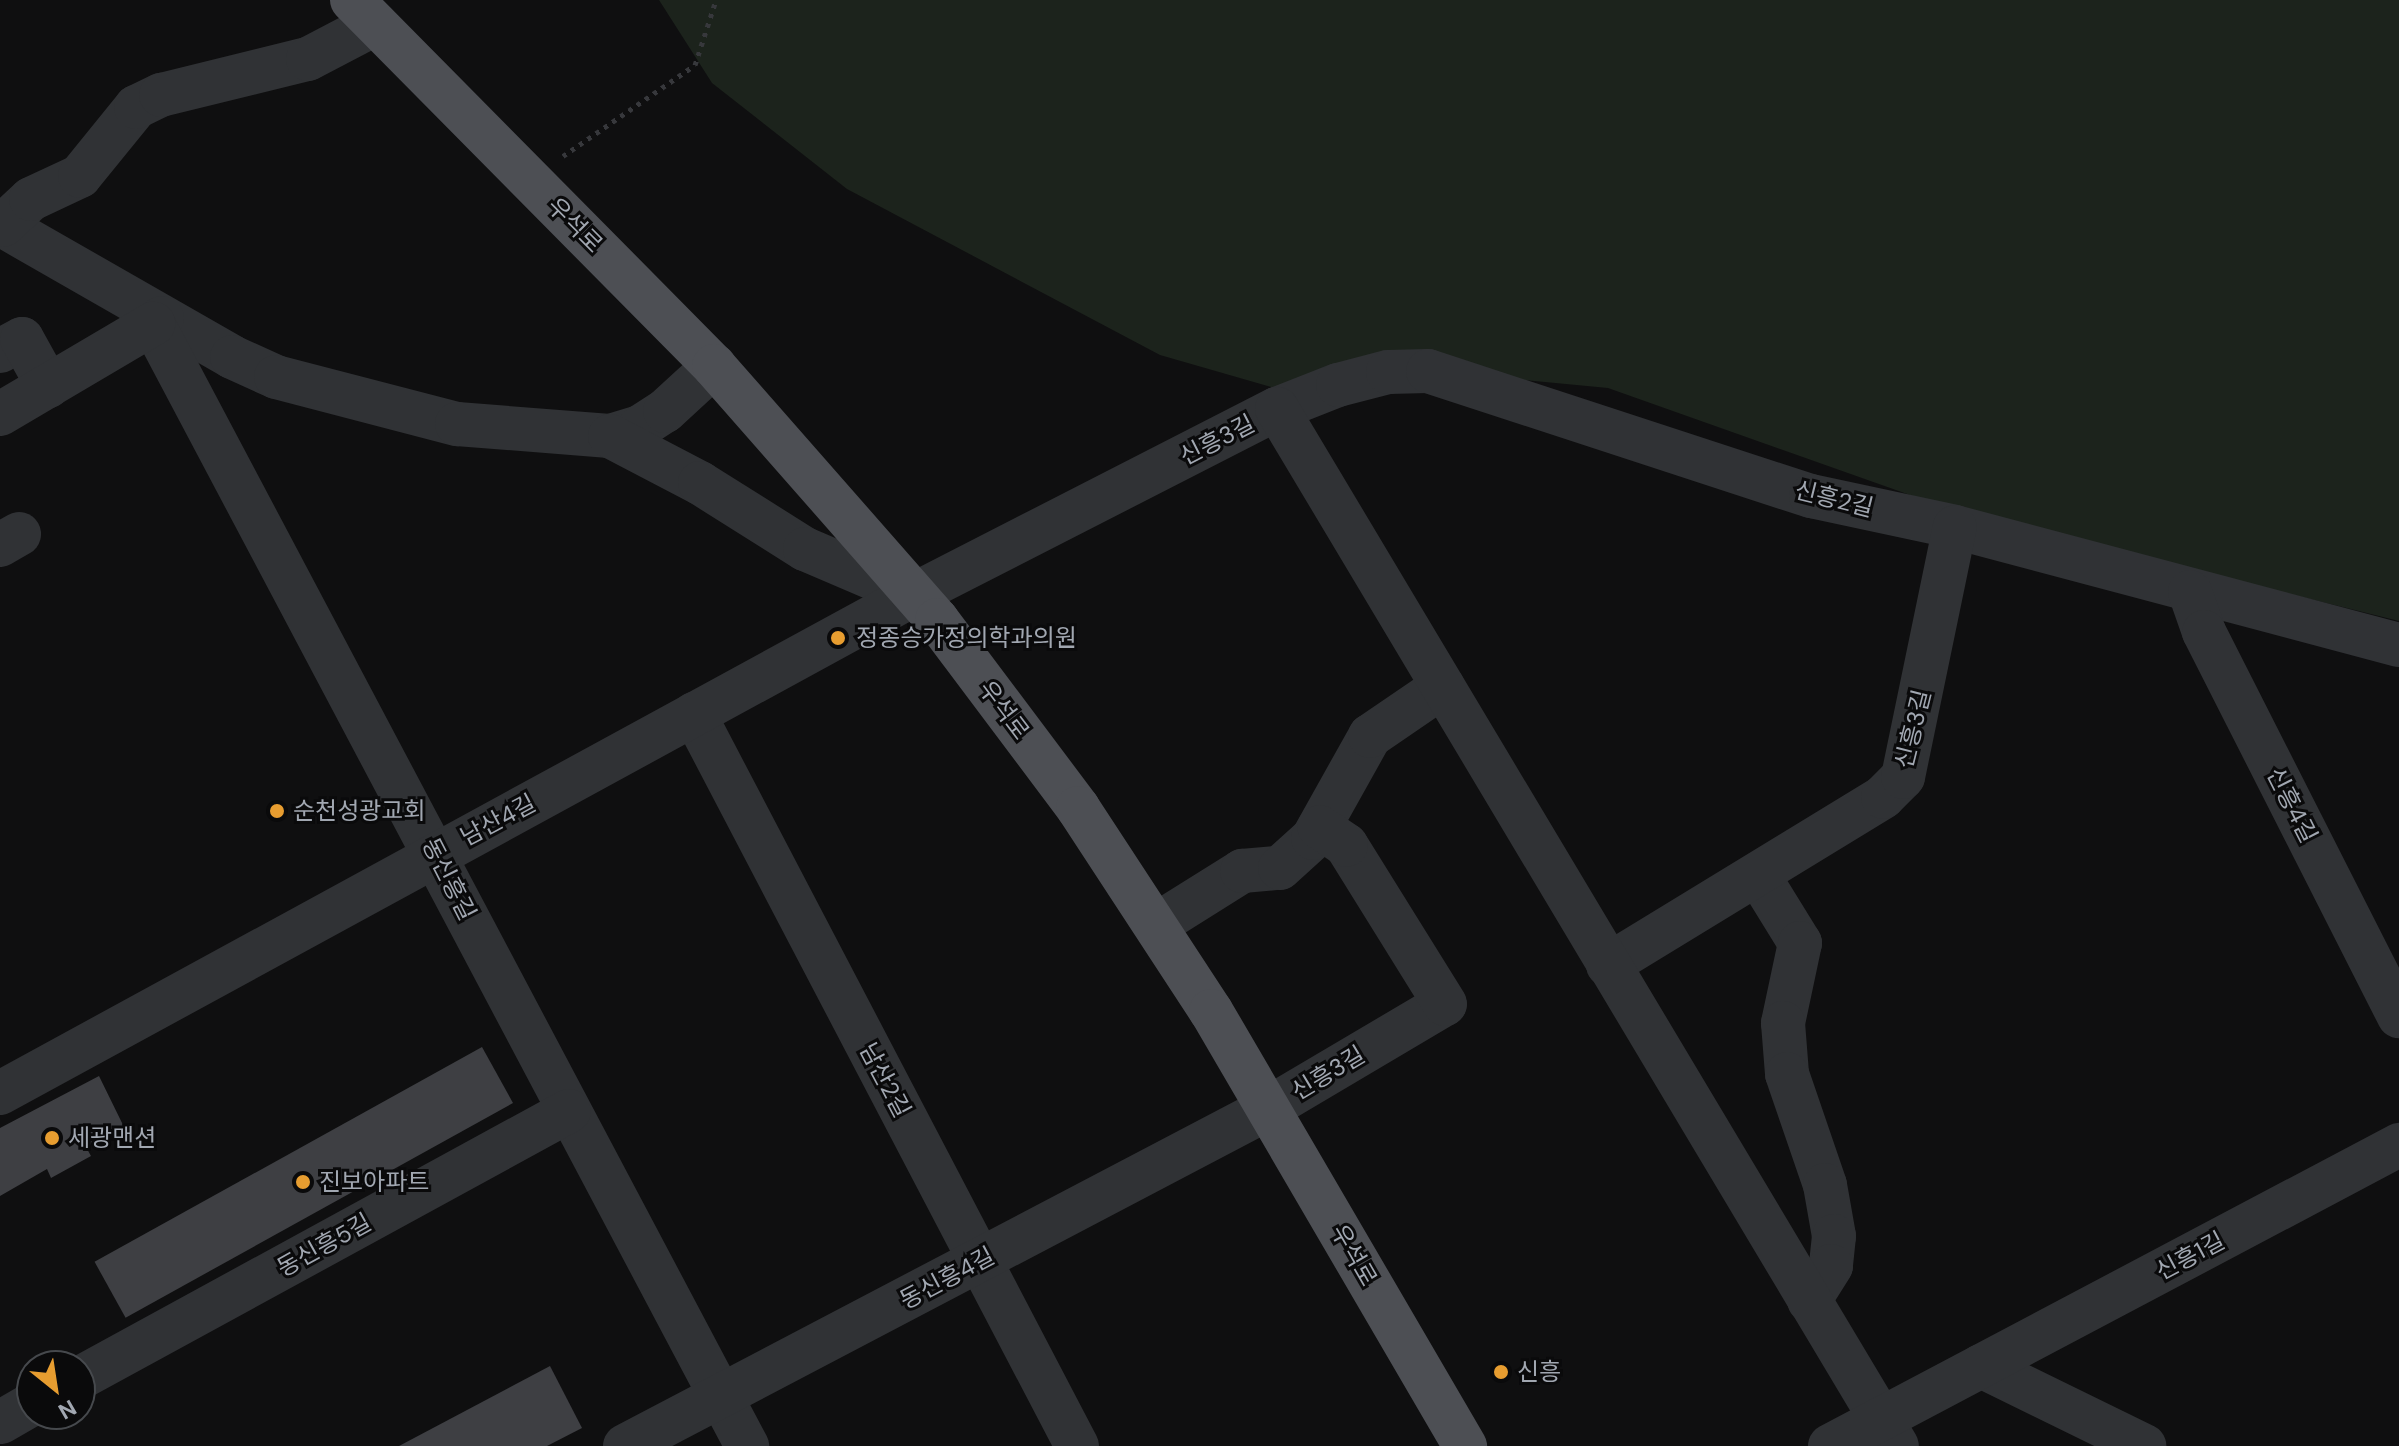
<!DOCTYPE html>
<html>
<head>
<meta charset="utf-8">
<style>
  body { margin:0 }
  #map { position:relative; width:2399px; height:1446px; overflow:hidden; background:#0f0f10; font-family:"DM Sans","Noto Sans KR",sans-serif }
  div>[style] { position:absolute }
  .green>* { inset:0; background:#1c231c }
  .building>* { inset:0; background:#3e3f43; transform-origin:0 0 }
  .path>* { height:5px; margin-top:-2.5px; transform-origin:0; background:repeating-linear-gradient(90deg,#37383c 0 4px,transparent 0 10px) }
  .minor>* { height:44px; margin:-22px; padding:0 22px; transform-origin:22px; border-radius:22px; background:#303235 }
  .major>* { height:44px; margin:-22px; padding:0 22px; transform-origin:22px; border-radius:22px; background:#4d4f54 }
  .dots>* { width:22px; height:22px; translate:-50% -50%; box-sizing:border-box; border:4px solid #0a0a0b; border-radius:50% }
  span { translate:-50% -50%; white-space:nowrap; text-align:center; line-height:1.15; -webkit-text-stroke:6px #0a0a0b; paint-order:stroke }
  .street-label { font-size:24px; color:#a1a7b1 }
  .poi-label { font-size:24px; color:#a1a7b1 }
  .left { translate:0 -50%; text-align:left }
  .north { position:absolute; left:16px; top:1350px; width:80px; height:80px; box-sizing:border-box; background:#0a0a0b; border:2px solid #46494d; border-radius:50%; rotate:150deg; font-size:22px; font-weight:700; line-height:32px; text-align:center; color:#a1a7b1 }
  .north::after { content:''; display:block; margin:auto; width:28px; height:36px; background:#e79d30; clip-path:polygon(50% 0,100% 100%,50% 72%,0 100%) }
</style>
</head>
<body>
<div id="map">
  <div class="green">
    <div style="clip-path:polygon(659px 0,2399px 0,2399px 621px,1958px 512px,1608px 388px,1428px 371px,1306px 397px,1160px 355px,847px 189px,712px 83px)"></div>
  </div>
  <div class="building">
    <div style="left:482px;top:1047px;width:64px;height:443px;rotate:61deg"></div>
    <div style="clip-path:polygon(99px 1076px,124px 1127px,86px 1147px,91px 1156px,51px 1178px,47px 1169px,0 1196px,0 1128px)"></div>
    <div style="clip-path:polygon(550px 1366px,582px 1428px,547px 1446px,399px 1446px)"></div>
  </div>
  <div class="path">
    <div style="left:563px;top:156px;width:160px;rotate:-34.6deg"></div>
    <div style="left:695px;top:65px;width:68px;rotate:-72.1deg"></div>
  </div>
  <div class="minor">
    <div style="left:0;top:224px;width:267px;rotate:29.8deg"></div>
    <div style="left:232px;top:357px;width:48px;rotate:24.4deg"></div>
    <div style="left:276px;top:377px;width:187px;rotate:14.6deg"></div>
    <div style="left:457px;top:424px;width:153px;rotate:4.5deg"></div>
    <div style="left:610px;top:436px;width:31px;rotate:-17deg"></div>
    <div style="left:640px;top:427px;width:30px;rotate:-33deg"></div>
    <div style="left:665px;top:411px;width:67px;rotate:-42.6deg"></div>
    <div style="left:3px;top:225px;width:38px;rotate:-43deg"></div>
    <div style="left:31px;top:199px;width:54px;rotate:-25.1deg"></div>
    <div style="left:80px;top:176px;width:89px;rotate:-50.9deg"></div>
    <div style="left:136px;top:107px;width:28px;rotate:-26deg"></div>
    <div style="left:161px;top:95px;width:151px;rotate:-13.8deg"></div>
    <div style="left:308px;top:59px;width:76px;rotate:-27.6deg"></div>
    <div style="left:162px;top:318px;width:11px;rotate:146deg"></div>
    <div style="left:153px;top:324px;width:1270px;rotate:62.1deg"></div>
    <div style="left:0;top:351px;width:25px;rotate:-29deg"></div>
    <div style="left:22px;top:339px;width:54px;rotate:61deg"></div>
    <div style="left:1277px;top:409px;width:66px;rotate:-21.5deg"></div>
    <div style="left:1338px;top:385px;width:52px;rotate:-14.6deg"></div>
    <div style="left:1388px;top:372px;width:40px;rotate:-1.4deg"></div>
    <div style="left:1428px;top:371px;width:403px;rotate:18.1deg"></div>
    <div style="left:1811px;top:496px;width:147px;rotate:12.1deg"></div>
    <div style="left:1955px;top:527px;width:459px;rotate:14.9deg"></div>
    <div style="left:0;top:414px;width:178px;rotate:-30.5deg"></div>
    <div style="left:610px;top:436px;width:102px;rotate:27.6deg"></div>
    <div style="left:700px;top:483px;width:124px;rotate:32.2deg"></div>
    <div style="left:805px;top:549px;width:117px;rotate:23.1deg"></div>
    <div style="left:0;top:545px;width:22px;rotate:-30deg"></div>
    <div style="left:2190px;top:592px;width:42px;rotate:70.7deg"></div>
    <div style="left:2204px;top:632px;width:431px;rotate:63.1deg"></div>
    <div style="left:694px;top:714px;width:826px;rotate:62.38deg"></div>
    <div style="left:1758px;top:875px;width:80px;rotate:58.3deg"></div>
    <div style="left:1800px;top:943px;width:82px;rotate:102deg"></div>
    <div style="left:1783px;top:1023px;width:51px;rotate:85.5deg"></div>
    <div style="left:1787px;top:1074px;width:117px;rotate:71.1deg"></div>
    <div style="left:1825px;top:1185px;width:52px;rotate:80deg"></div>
    <div style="left:1834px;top:1236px;width:30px;rotate:96deg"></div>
    <div style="left:1831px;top:1266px;width:41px;rotate:122.2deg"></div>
    <div style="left:1156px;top:925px;width:102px;rotate:-32.1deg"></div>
    <div style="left:1242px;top:871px;width:38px;rotate:-5deg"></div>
    <div style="left:1280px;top:868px;width:45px;rotate:-42.3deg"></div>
    <div style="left:1313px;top:838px;width:117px;rotate:-60.8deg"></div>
    <div style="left:1370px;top:736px;width:88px;rotate:-34.4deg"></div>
    <div style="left:1608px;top:965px;width:322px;rotate:-31.4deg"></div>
    <div style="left:1883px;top:797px;width:28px;rotate:-45deg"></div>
    <div style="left:1903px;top:777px;width:255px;rotate:-78.3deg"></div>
    <div style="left:0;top:1093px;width:1040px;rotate:-28.61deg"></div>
    <div style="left:913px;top:595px;width:409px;rotate:-27.1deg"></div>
    <div style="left:1277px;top:409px;width:1208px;rotate:59.13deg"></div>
    <div style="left:1981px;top:1366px;width:182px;rotate:26.1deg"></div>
    <div style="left:80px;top:1378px;width:557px;rotate:-28.64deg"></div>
    <div style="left:1px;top:1422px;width:36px;rotate:-30deg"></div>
    <div style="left:625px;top:1446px;width:727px;rotate:-27.69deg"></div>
    <div style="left:1269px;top:1108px;width:204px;rotate:-30.6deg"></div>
    <div style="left:1445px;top:1004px;width:187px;rotate:-121.9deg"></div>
    <div style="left:1346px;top:845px;width:32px;rotate:-146deg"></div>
    <div style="left:1830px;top:1446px;width:644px;rotate:-27.88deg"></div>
  </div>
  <div class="major">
    <div style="left:352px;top:0;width:515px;rotate:45.31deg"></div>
    <div style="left:714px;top:366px;width:338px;rotate:48.7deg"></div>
    <div style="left:937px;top:620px;width:235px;rotate:53.1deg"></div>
    <div style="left:1078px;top:808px;width:243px;rotate:56.8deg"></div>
    <div style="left:1211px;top:1011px;width:504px;rotate:59.72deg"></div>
  </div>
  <div class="dots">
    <div style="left:838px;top:638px;background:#e79d30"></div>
    <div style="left:277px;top:811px;background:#e79d30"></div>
    <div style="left:52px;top:1138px;background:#e79d30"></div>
    <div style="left:303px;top:1182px;background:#e79d30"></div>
    <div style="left:1501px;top:1372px;background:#e79d30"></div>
  </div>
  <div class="street-label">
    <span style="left:575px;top:225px;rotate:45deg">우석로</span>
    <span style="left:1217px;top:440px;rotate:-27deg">신흥3길</span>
    <span style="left:1834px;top:499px;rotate:14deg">신흥2길</span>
    <span style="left:1004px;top:710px;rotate:53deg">우석로</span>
    <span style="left:1913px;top:729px;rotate:-76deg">신흥3길</span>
    <span style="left:2292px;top:805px;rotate:63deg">신흥4길</span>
    <span style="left:498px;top:820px;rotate:-28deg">남산4길</span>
    <span style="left:449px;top:879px;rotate:63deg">동신흥길</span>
    <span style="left:1328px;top:1073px;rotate:-31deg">신흥3길</span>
    <span style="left:885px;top:1080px;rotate:62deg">남산2길</span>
    <span style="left:324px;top:1245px;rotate:-29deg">동신흥5길</span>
    <span style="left:1354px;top:1255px;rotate:60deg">우석로</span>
    <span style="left:2190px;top:1256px;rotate:-28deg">신흥1길</span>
    <span style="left:947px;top:1278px;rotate:-28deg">동신흥4길</span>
  </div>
  <div class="poi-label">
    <span class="left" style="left:856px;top:638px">정종승가정의학과의원</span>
    <span class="left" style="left:293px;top:811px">순천성광교회</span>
    <span class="left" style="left:68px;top:1138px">세광맨션</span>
    <span class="left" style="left:319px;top:1182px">진보아파트</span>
    <span class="left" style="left:1517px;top:1372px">신흥</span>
  </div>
  <div class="north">N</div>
</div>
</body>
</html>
